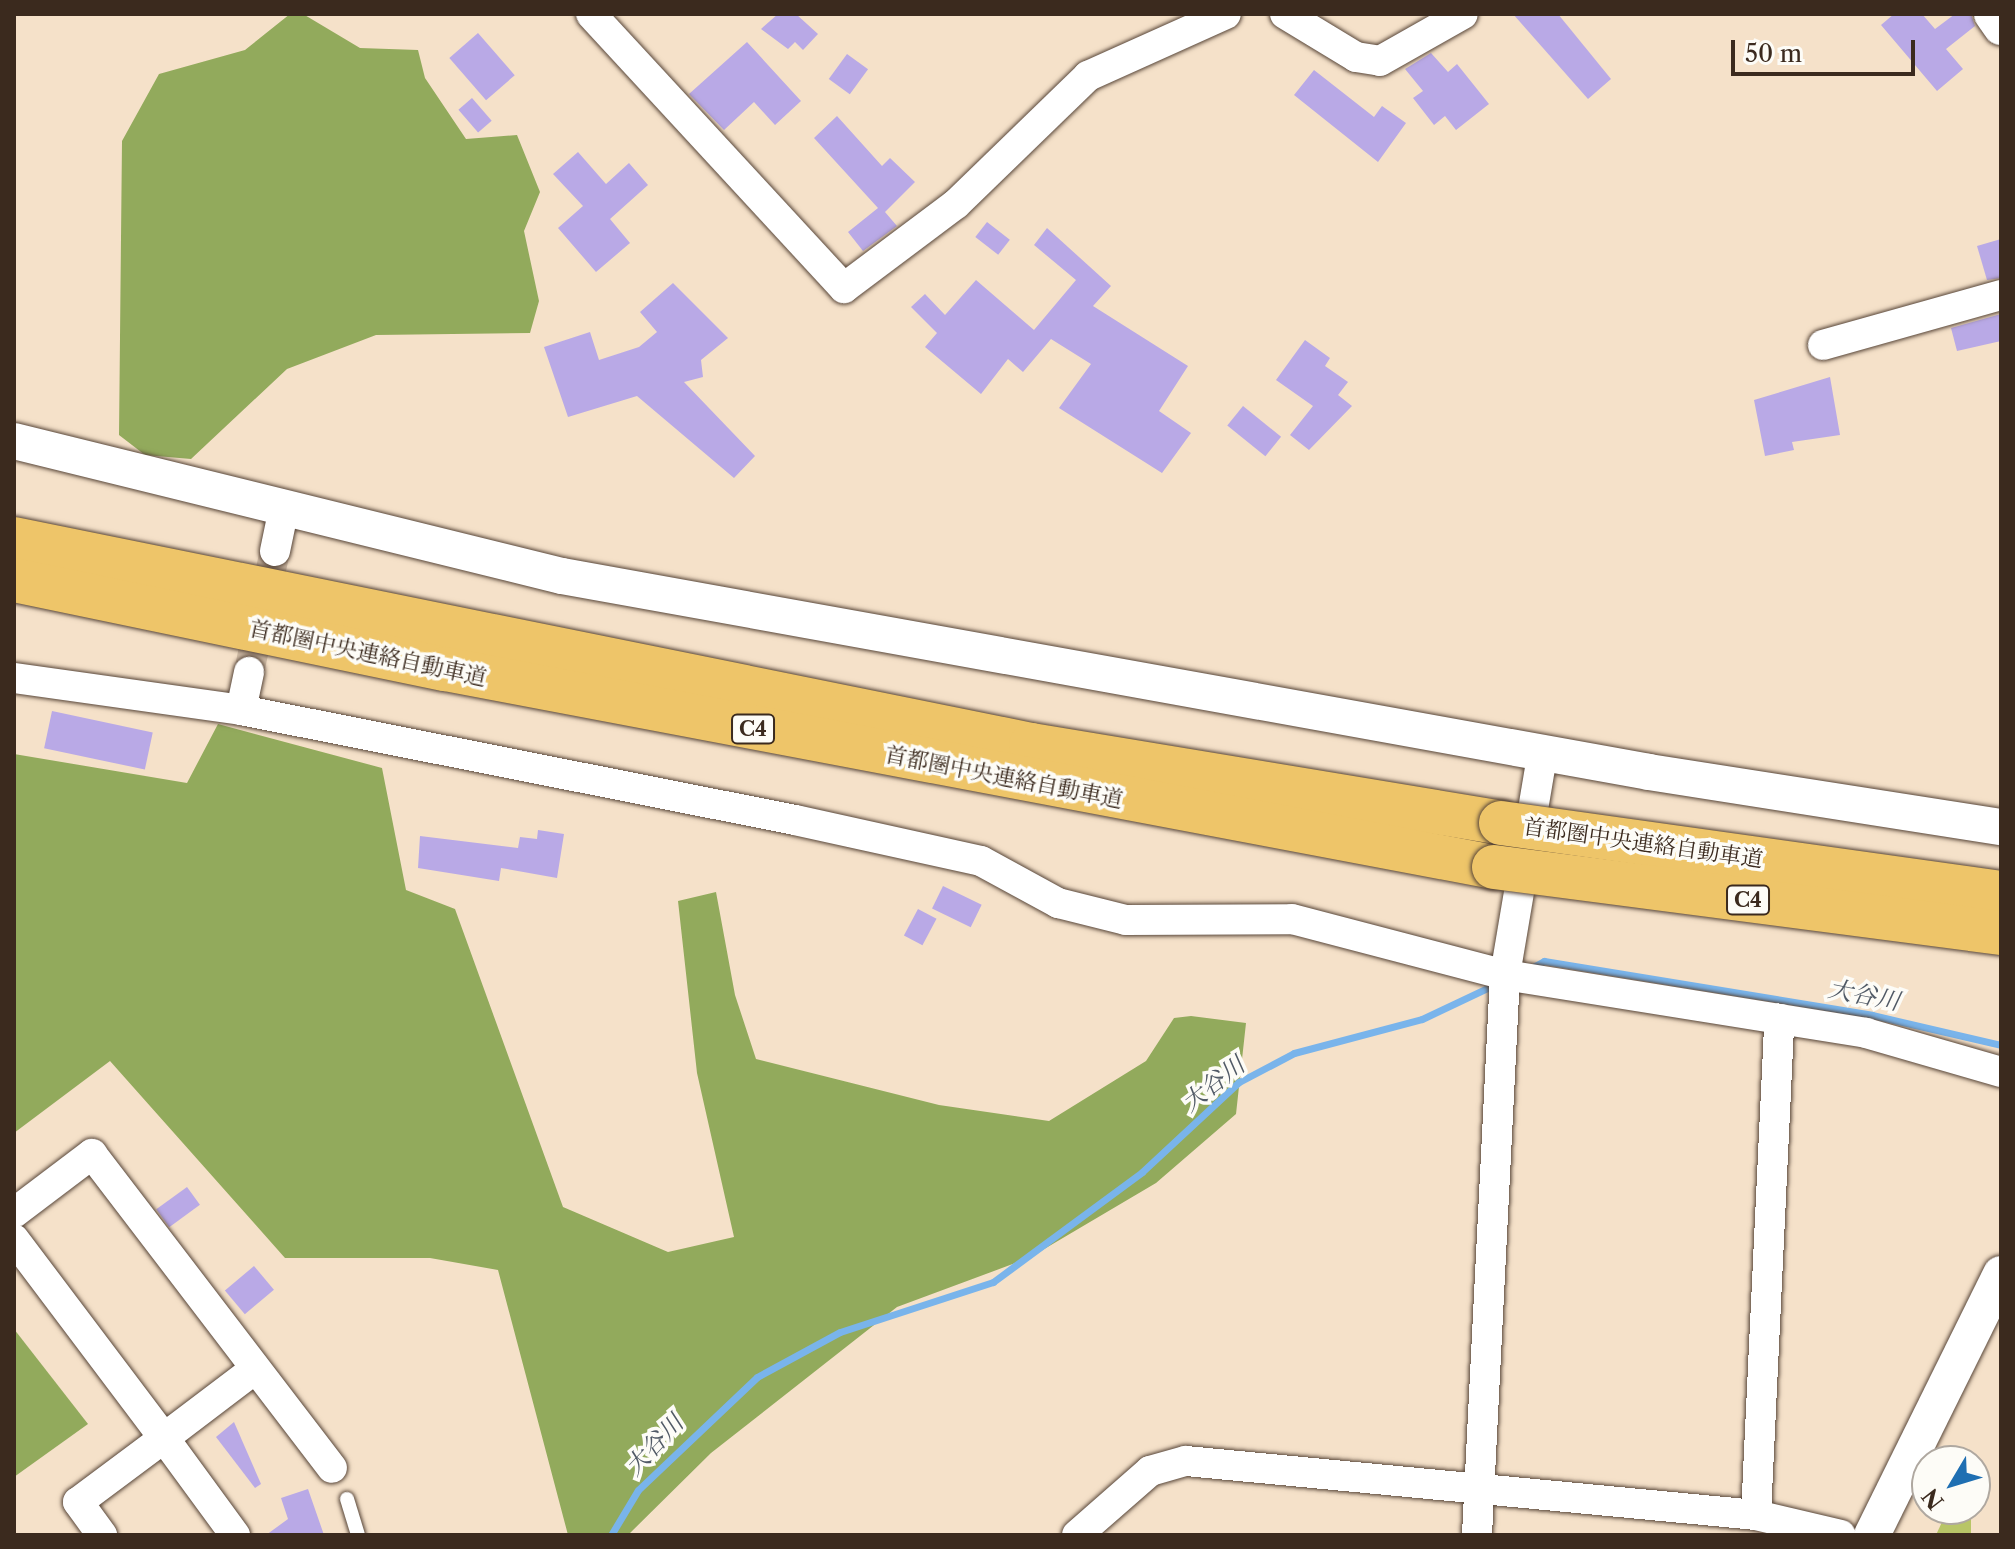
<!DOCTYPE html>
<html>
<head>
<meta charset="utf-8">
<style>
  body { margin:0 }
  #map { position:relative; width:2015px; height:1549px; overflow:hidden; background:#f5e1c9; font-family:"Libre Caslon Text","Noto Serif JP",serif }
  div>[style] { position:absolute }
  .green>* { inset:0; background:#b8c567 }
  .forest>* { inset:0; background:#92aa5c }
  .stream>* { height:7px; margin:-3.5px; padding:0 3.5px; transform-origin:3.5px; border-radius:3.5px; background:#79b4eb }
  .building>* { inset:0; background:#b9a9e6; transform-origin:0 0 }
  .minor-tunnel>* { height:30px; margin-top:-15px; transform-origin:0; background:repeating-linear-gradient(90deg,#d0bca7 0 30px,transparent 0 45px) }
  .roads { filter:drop-shadow(0 0 2px #574538) drop-shadow(0 0 2px #574538) }
  .service>* { height:14px; margin:-7px; padding:0 7px; transform-origin:7px; border-radius:7px; background:#fff }
  .minor>* { height:30px; margin:-15px; padding:0 15px; transform-origin:15px; border-radius:15px; background:#fff }
  .tertiary>* { height:36px; margin:-18px; padding:0 18px; transform-origin:18px; border-radius:18px; background:#fff }
  .motorway>* { height:44px; margin:-22px; padding:0 22px; transform-origin:22px; border-radius:22px; background:#eec569 }
  .bridges { filter:drop-shadow(0 0 2px #574538) drop-shadow(0 0 2px #574538) }
  .motorway-bridge>* { height:44px; margin:-22px; padding:0 22px; transform-origin:22px; border-radius:22px; background:#eec569 }
  span { translate:-50% -50%; white-space:nowrap; text-align:center; line-height:1.15; -webkit-text-stroke:7px #fdfcf7; paint-order:stroke }
  .shield-label span { padding:2px 6px; background:#fdfcf7; border:2px solid; border-radius:6px; -webkit-text-stroke-width:0 }
  .shield-label { font-size:20px; color:#3b2a1e; font-weight:700 }
  .street-label { font-size:22px; color:#3b2a1e }
  .water-label { font-size:24px; color:#515a66; font-style:italic }
  .frame { position:absolute; inset:0; border:16px solid #3b2a1e; pointer-events:none }
  .north { position:absolute; left:1911px; top:1445px; width:80px; height:80px; box-sizing:border-box; background:#fdfcf7; border:2px solid #afa8a0; border-radius:50%; rotate:232deg; font-size:22px; font-weight:700; line-height:32px; text-align:center; color:#3b2a1e }
  .north::after { content:''; display:block; margin:auto; width:28px; height:36px; background:#1f6fb2; clip-path:polygon(50% 0,100% 100%,50% 72%,0 100%) }
  .scale { position:absolute; left:1731px; top:40px; width:184px; height:36px; box-sizing:border-box; border:4px solid #3b2a1e; border-top:0; padding-left:10px; font-size:24px; line-height:28px; white-space:nowrap; color:#3b2a1e; -webkit-text-stroke:6px #fdfcf7; paint-order:stroke }
</style>
</head>
<body>
<div id="map">
  <div class="green">
    <div style="clip-path:polygon(1948px 1509px,1971px 1509px,1971px 1535px,1936px 1535px)"></div>
  </div>
  <div class="forest">
    <div style="clip-path:polygon(290px 14px,303px 14px,360px 48px,418px 50px,425px 78px,466px 139px,517px 135px,540px 192px,524px 231px,539px 301px,530px 333px,376px 335px,287px 369px,191px 459px,145px 455px,119px 435px,122px 141px,159px 74px,245px 50px)"></div>
    <div style="clip-path:polygon(218px 724px,382px 768px,406px 890px,455px 909px,563px 1207px,668px 1252px,734px 1237px,697px 1073px,678px 901px,716px 892px,735px 995px,756px 1059px,939px 1105px,1049px 1121px,1146px 1061px,1174px 1018px,1191px 1016px,1246px 1023px,1236px 1114px,1156px 1183px,1029px 1258px,897px 1307px,711px 1453px,628px 1535px,568px 1535px,498px 1270px,430px 1258px,285px 1258px,110px 1061px,14px 1133px,14px 754px,187px 783px)"></div>
    <div style="clip-path:polygon(14px 1329px,88px 1424px,14px 1477px)"></div>
  </div>
  <div class="stream">
    <div style="left:1529px;top:969px;width:17px;rotate:-28deg"></div>
    <div style="left:1544px;top:961px;width:332px;rotate:9.3deg"></div>
    <div style="left:1872px;top:1015px;width:132px;rotate:13.1deg"></div>
    <div style="left:611px;top:1535px;width:52px;rotate:-59deg"></div>
    <div style="left:638px;top:1490px;width:164px;rotate:-43.5deg"></div>
    <div style="left:757px;top:1377px;width:94px;rotate:-28.5deg"></div>
    <div style="left:840px;top:1332px;width:161px;rotate:-18.1deg"></div>
    <div style="left:993px;top:1282px;width:185px;rotate:-36.4deg"></div>
    <div style="left:1142px;top:1172px;width:132px;rotate:-42.9deg"></div>
    <div style="left:1239px;top:1082px;width:62px;rotate:-27.8deg"></div>
    <div style="left:1294px;top:1053px;width:132px;rotate:-14.9deg"></div>
    <div style="left:1422px;top:1019px;width:82px;rotate:-25.3deg"></div>
  </div>
  <div class="building">
    <div style="clip-path:polygon(778px 14px,796px 14px,818px 34px,803px 50px,795px 42px,788px 49px,761px 29px)"></div>
    <div style="clip-path:polygon(1513px 14px,1558px 14px,1611px 79px,1588px 99px)"></div>
    <div style="clip-path:polygon(1894px 14px,1922px 14px,1935px 29px,1955px 14px,1971px 14px,1975px 26px,1946px 49px,1963px 69px,1937px 91px,1881px 25px)"></div>
    <div style="left:478px;top:33px;width:56px;height:38px;rotate:49deg"></div>
    <div style="clip-path:polygon(747px 42px,801px 101px,775px 125px,754px 102px,724px 130px,689px 94px)"></div>
    <div style="clip-path:polygon(1431px 53px,1448px 72px,1457px 64px,1489px 104px,1456px 130px,1445px 116px,1434px 125px,1413px 98px,1423px 91px,1405px 69px)"></div>
    <div style="left:847px;top:54px;width:26px;height:31px;rotate:36deg"></div>
    <div style="clip-path:polygon(1314px 70px,1374px 117px,1382px 106px,1406px 123px,1378px 162px,1294px 95px)"></div>
    <div style="left:472px;top:98px;width:30px;height:18px;rotate:49deg"></div>
    <div style="clip-path:polygon(837px 116px,882px 166px,890px 158px,915px 182px,885px 212px,897px 226px,863px 251px,848px 232px,878px 208px,814px 138px)"></div>
    <div style="clip-path:polygon(578px 152px,606px 184px,629px 163px,648px 185px,610px 219px,630px 243px,596px 272px,558px 228px,583px 206px,553px 174px)"></div>
    <div style="left:987px;top:222px;width:29px;height:19px;rotate:38deg"></div>
    <div style="clip-path:polygon(1047px 228px,1111px 286px,1093px 306px,1188px 366px,1159px 411px,1191px 433px,1162px 473px,1059px 408px,1091px 364px,1051px 339px,1023px 372px,1008px 359px,981px 394px,925px 347px,937px 333px,911px 307px,925px 294px,945px 315px,976px 280px,1034px 330px,1076px 280px,1034px 245px)"></div>
    <div style="clip-path:polygon(2001px 239px,2001px 278px,1987px 280px,1977px 246px)"></div>
    <div style="clip-path:polygon(673px 283px,728px 338px,701px 360px,703px 377px,684px 382px,755px 456px,734px 478px,637px 396px,568px 417px,544px 347px,590px 332px,599px 360px,639px 347px,657px 332px,640px 312px)"></div>
    <div style="clip-path:polygon(2001px 314px,2001px 341px,1957px 351px,1951px 328px)"></div>
    <div style="clip-path:polygon(1305px 340px,1330px 358px,1325px 366px,1348px 382px,1338px 395px,1352px 406px,1309px 450px,1290px 435px,1313px 406px,1276px 380px)"></div>
    <div style="clip-path:polygon(1830px 377px,1840px 435px,1792px 442px,1794px 450px,1765px 456px,1754px 400px)"></div>
    <div style="left:1243px;top:406px;width:49px;height:25px;rotate:39deg"></div>
    <div style="left:52px;top:711px;width:103px;height:38px;rotate:12deg"></div>
    <div style="clip-path:polygon(538px 830px,564px 834px,557px 878px,501px 868px,499px 881px,418px 868px,420px 836px,518px 848px,520px 837px,537px 839px)"></div>
    <div style="left:943px;top:886px;width:43px;height:25px;rotate:26deg"></div>
    <div style="left:918px;top:909px;width:21px;height:30px;rotate:28deg"></div>
    <div style="left:187px;top:1187px;width:22px;height:38px;rotate:54deg"></div>
    <div style="left:254px;top:1266px;width:31px;height:38px;rotate:50deg"></div>
    <div style="clip-path:polygon(234px 1422px,261px 1484px,255px 1488px,216px 1437px)"></div>
    <div style="clip-path:polygon(308px 1489px,324px 1535px,266px 1535px,288px 1519px,281px 1498px)"></div>
  </div>
  <div class="minor-tunnel">
    <div style="left:249px;top:672px;width:124px;rotate:-77.9deg"></div>
  </div>
  <div class="roads">
    <div class="service">
      <div style="left:347px;top:1499px;width:38px;rotate:73deg"></div>
    </div>
    <div class="minor">
      <div style="left:591px;top:14px;width:373px;rotate:47.3deg"></div>
      <div style="left:844px;top:288px;width:140px;rotate:-36.9deg"></div>
      <div style="left:956px;top:204px;width:184px;rotate:-44.1deg"></div>
      <div style="left:1088px;top:76px;width:151px;rotate:-24.2deg"></div>
      <div style="left:1285px;top:14px;width:83px;rotate:31.2deg"></div>
      <div style="left:1356px;top:57px;width:24px;rotate:9deg"></div>
      <div style="left:1380px;top:61px;width:95px;rotate:-29.5deg"></div>
      <div style="left:1823px;top:345px;width:185px;rotate:-15.7deg"></div>
      <div style="left:275px;top:551px;width:44px;rotate:-78.2deg"></div>
      <div style="left:14px;top:678px;width:229px;rotate:8deg"></div>
      <div style="left:241px;top:710px;width:565px;rotate:11.23deg"></div>
      <div style="left:795px;top:820px;width:190px;rotate:12.4deg"></div>
      <div style="left:981px;top:861px;width:88px;rotate:28.6deg"></div>
      <div style="left:1058px;top:903px;width:70px;rotate:14deg"></div>
      <div style="left:1126px;top:920px;width:166px;rotate:-0.3deg"></div>
      <div style="left:1292px;top:919px;width:220px;rotate:14.7deg"></div>
      <div style="left:1505px;top:975px;width:366px;rotate:9.1deg"></div>
      <div style="left:1866px;top:1033px;width:141px;rotate:16.1deg"></div>
      <div style="left:241px;top:710px;width:39px;rotate:-78deg"></div>
      <div style="left:14px;top:1213px;width:98px;rotate:-37.1deg"></div>
      <div style="left:92px;top:1154px;width:395px;rotate:52.6deg"></div>
      <div style="left:14px;top:1239px;width:249px;rotate:53deg"></div>
      <div style="left:164px;top:1438px;width:107px;rotate:143.3deg"></div>
      <div style="left:78px;top:1502px;width:41px;rotate:54deg"></div>
      <div style="left:1756px;top:1515px;width:497px;rotate:-87.3deg"></div>
      <div style="left:235px;top:1535px;width:120px;rotate:-126.2deg"></div>
      <div style="left:164px;top:1438px;width:114px;rotate:-37.2deg"></div>
      <div style="left:1077px;top:1535px;width:97px;rotate:-41.2deg"></div>
      <div style="left:1150px;top:1471px;width:37px;rotate:-16deg"></div>
      <div style="left:1186px;top:1461px;width:573px;rotate:5.41deg"></div>
      <div style="left:1756px;top:1515px;width:87px;rotate:13.2deg"></div>
      <div style="left:1477px;top:1535px;width:561px;rotate:-87.14deg"></div>
      <div style="left:1505px;top:975px;width:227px;rotate:-80.4deg"></div>
    </div>
    <div class="tertiary">
      <div style="left:1992px;top:14px;width:16px;rotate:55deg"></div>
      <div style="left:14px;top:441px;width:564px;rotate:13.84deg"></div>
      <div style="left:562px;top:576px;width:1105px;rotate:10.22deg"></div>
      <div style="left:1649px;top:772px;width:356px;rotate:8.9deg"></div>
      <div style="left:1872px;top:1535px;width:291px;rotate:-63.7deg"></div>
    </div>
    <div class="motorway">
      <div style="left:14px;top:539px;width:1038px;rotate:11.45deg"></div>
      <div style="left:1031px;top:745px;width:476px;rotate:9.4deg"></div>
      <div style="left:14px;top:580px;width:440px;rotate:11.7deg"></div>
      <div style="left:445px;top:669px;width:1068px;rotate:10.69deg"></div>
    </div>
  </div>
  <div class="bridges">
    <div class="motorway-bridge">
      <div style="left:1501px;top:823px;width:505px;rotate:7.97deg"></div>
      <div style="left:1494px;top:867px;width:511px;rotate:7.42deg"></div>
    </div>
  </div>
  <div class="shield-label">
    <span style="left:753px;top:729px">C4</span>
    <span style="left:1748px;top:900px">C4</span>
  </div>
  <div class="street-label">
    <span style="left:368px;top:653px;rotate:12deg">首都圏中央連絡自動車道</span>
    <span style="left:1004px;top:777px;rotate:11deg">首都圏中央連絡自動車道</span>
    <span style="left:1643px;top:843px;rotate:8deg">首都圏中央連絡自動車道</span>
  </div>
  <div class="water-label">
    <span style="left:1864px;top:995px;rotate:11deg">大谷川</span>
    <span style="left:1213px;top:1084px;rotate:-38deg">大谷川</span>
    <span style="left:654px;top:1445px;rotate:-47deg">大谷川</span>
  </div>
  <div class="frame"></div>
  <div class="north">N</div>
  <div class="scale">50 m</div>
</div>
</body>
</html>
